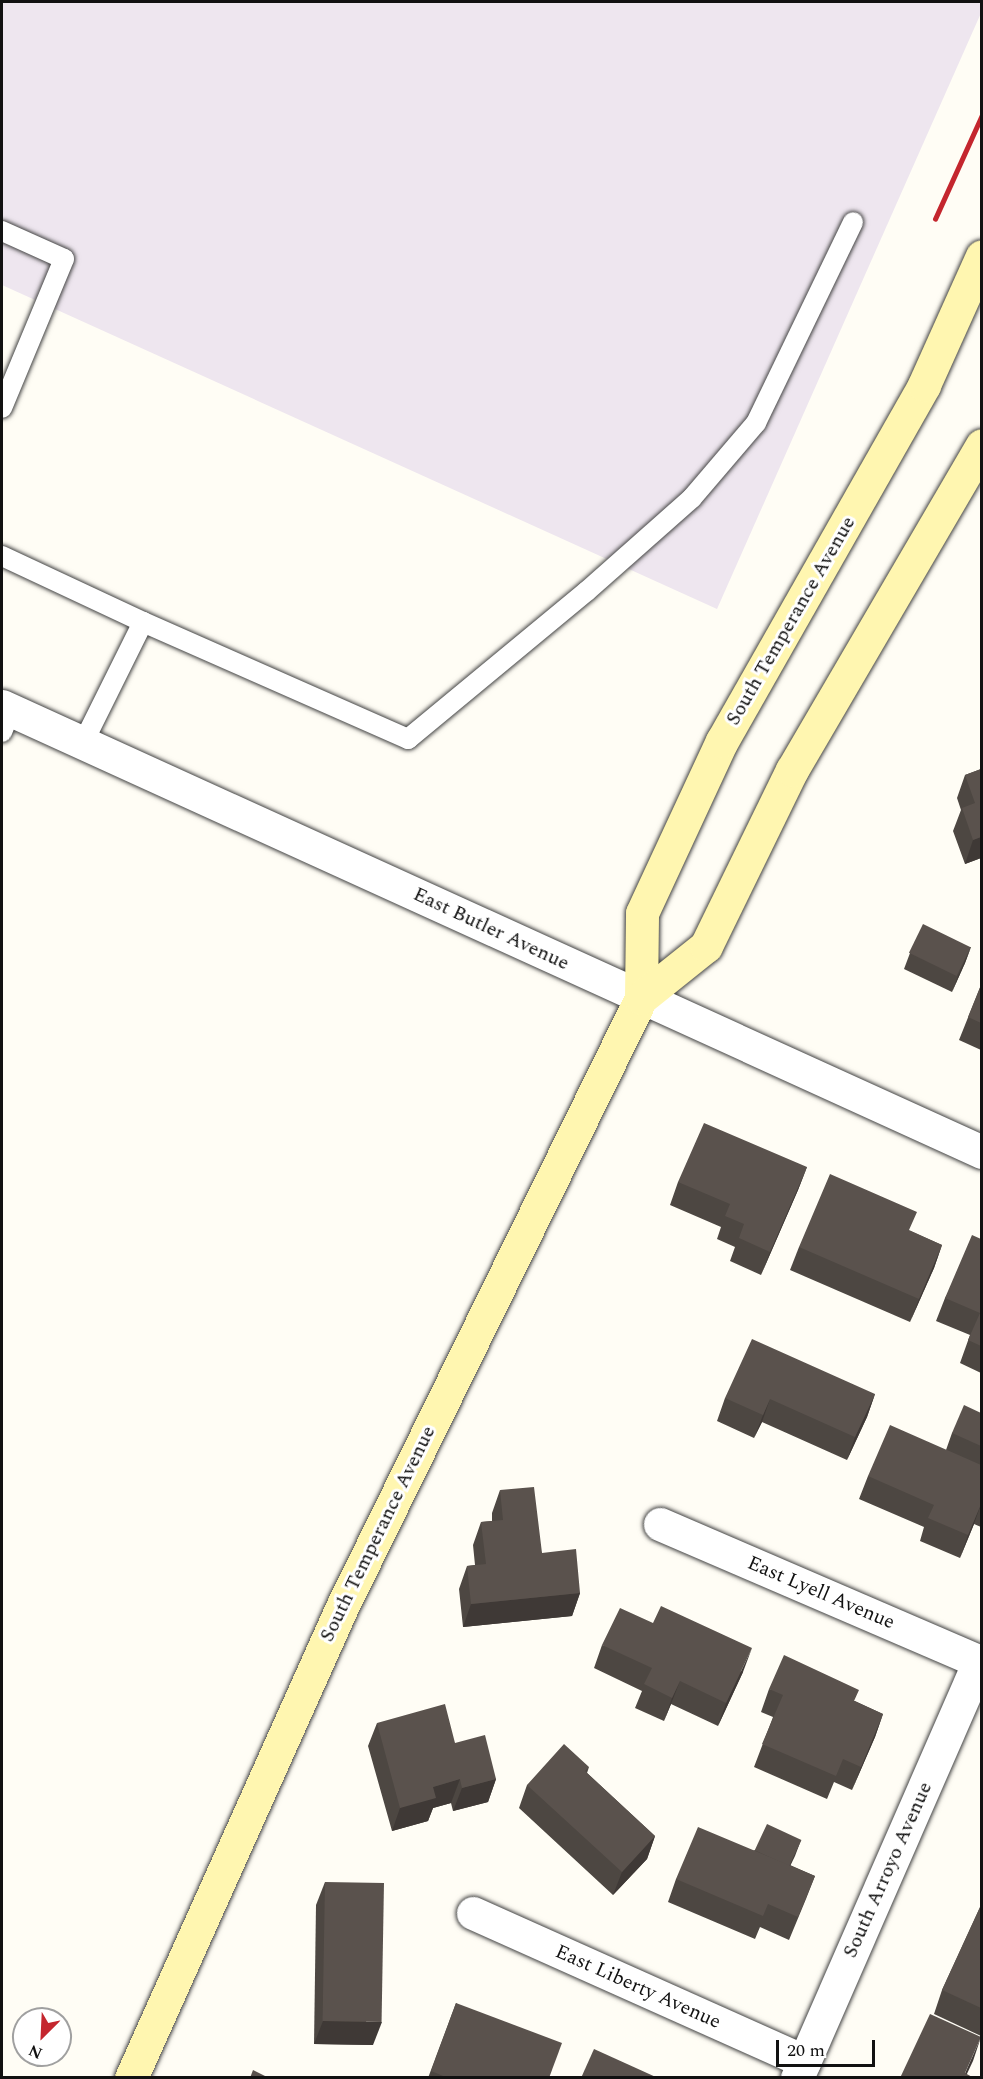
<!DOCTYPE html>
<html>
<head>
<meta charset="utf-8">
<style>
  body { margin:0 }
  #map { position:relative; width:983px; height:2079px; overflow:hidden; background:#fffdf5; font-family:Spectral,serif }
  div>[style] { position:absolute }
  .industrial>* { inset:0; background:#eee6ef }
  .roads { filter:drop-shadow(0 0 2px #444) drop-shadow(0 0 2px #444) }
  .service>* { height:20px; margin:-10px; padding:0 10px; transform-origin:10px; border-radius:10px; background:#fff }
  .minor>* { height:33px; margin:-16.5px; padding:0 16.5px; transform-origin:16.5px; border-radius:16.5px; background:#fff }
  .tertiary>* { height:33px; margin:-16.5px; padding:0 16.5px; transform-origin:16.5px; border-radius:16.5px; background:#fff }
  .secondary>* { height:33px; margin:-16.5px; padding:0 16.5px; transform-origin:16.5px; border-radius:16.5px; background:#fff6b0 }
  .rail>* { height:4.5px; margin:-2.25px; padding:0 2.25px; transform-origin:2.25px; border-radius:2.25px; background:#c4262e }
  .wall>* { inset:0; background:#4d4742 }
  .shaded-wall>* { inset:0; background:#3f3936 }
  .building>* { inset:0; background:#5a524d; transform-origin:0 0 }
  span { translate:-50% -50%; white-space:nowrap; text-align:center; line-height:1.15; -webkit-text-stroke:6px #fff; paint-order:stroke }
  .street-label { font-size:20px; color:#111 }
  .frame { position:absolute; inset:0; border:3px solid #111; pointer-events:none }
  .north { position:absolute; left:12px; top:2007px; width:60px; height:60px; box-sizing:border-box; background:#fff; border:2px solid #a0a0a0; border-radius:50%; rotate:204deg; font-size:16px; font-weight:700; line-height:24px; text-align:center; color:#111 }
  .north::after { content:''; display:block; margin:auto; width:21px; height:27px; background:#c4262e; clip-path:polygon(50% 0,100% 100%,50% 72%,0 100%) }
  .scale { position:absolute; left:776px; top:2040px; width:99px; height:27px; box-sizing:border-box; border:3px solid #111; border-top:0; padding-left:8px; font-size:18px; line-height:21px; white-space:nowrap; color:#111; -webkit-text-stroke:4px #fff; paint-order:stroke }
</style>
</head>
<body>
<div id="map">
  <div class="industrial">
    <div style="clip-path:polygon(2px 2px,981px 2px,981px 13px,717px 609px,2px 285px)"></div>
  </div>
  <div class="roads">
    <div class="service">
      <div style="left:2px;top:231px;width:68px;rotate:24.3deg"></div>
      <div style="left:64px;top:259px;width:161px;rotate:112.6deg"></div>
      <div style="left:2px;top:556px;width:156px;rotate:25.1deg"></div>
      <div style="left:2px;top:732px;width:24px;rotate:-68deg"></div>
      <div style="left:83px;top:743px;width:135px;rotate:-63.6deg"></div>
      <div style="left:143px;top:622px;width:290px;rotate:23.8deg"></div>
      <div style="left:408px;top:739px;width:232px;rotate:-39.6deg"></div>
      <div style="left:587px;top:591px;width:140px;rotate:-41.5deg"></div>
      <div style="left:692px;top:498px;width:99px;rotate:-49.5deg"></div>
      <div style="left:756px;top:423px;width:223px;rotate:-64.2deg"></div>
    </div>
    <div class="minor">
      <div style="left:660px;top:1524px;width:351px;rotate:23.3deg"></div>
      <div style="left:473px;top:1913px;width:363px;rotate:24.1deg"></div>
      <div style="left:797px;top:2078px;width:454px;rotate:-66.4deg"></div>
    </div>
    <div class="tertiary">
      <div style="left:2px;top:706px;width:1077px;rotate:24.47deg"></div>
    </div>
    <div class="secondary">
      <div style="left:641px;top:998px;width:85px;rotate:-89.3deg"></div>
      <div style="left:642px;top:913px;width:190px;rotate:-65.1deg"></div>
      <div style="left:722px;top:741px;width:409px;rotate:-60.4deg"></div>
      <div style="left:924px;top:385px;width:141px;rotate:-65.8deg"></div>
      <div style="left:131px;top:2078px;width:516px;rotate:-65.87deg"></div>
      <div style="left:342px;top:1607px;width:678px;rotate:-63.85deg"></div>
      <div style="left:641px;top:998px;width:83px;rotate:-38.7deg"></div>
      <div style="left:706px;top:946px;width:196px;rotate:-64deg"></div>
      <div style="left:792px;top:770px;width:376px;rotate:-59.7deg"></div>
    </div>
  </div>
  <div class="rail">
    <div style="left:935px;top:219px;width:114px;rotate:-65.7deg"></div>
  </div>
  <div class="wall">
    <div style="clip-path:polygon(981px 769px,981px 858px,965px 864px,953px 831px,961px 810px,957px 798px,965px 775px)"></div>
    <div style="clip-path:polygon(971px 947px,965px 963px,952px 992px,904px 969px,910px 953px)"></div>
    <div style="clip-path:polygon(981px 985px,981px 1050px,959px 1040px)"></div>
    <div style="clip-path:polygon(807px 1167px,798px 1190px,761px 1275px,730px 1261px,735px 1247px,717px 1239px,721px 1227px,670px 1205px,678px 1182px)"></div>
    <div style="clip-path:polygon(910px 1231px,942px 1245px,934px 1268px,910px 1322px,790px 1270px,799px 1247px)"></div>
    <div style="clip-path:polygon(981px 1239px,981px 1373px,960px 1363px,970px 1335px,936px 1321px,945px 1298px)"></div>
    <div style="clip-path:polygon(875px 1394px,867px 1417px,847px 1460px,762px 1422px,754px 1438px,717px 1421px,725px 1398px)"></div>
    <div style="clip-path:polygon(981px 1413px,981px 1527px,974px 1524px,960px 1558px,920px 1541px,924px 1527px,859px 1499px,868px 1476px,946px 1450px,952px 1433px)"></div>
    <div style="clip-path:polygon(500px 1490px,542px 1553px,580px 1593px,572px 1616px,463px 1627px,459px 1589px,467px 1566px,475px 1565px,473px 1545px,481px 1522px,492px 1521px,492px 1513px)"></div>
    <div style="clip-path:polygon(602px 1645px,743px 1672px,718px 1726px,671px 1704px,664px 1721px,635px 1708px,642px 1691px,594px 1668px)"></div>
    <div style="clip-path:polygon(769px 1689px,855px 1701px,883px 1714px,875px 1737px,852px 1790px,834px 1782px,827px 1799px,754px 1767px,773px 1717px,761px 1712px)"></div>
    <div style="clip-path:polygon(377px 1723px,455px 1743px,496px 1779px,488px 1802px,453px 1811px,451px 1803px,433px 1808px,428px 1821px,392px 1831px,368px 1746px)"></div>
    <div style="clip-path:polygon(589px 1767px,587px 1773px,655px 1836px,647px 1859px,613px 1895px,519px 1808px,527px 1785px)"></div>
    <div style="clip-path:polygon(801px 1840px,790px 1865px,815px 1876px,806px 1899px,789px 1940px,760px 1927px,755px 1939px,668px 1902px,676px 1879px,755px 1850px)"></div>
    <div style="clip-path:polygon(325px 1882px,373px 2045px,314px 2044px,316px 1905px)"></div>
    <div style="clip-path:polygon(981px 1905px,981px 2036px,934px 2014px,942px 1990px)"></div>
    <div style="clip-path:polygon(456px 2003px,549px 2078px,428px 2078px)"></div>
  </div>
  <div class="shaded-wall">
    <div style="clip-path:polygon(981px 837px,981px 858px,965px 864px,973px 840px)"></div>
    <div style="clip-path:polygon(971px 947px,965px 963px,952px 992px,958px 976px)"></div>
    <div style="clip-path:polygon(807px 1167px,798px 1190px,761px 1275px,770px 1252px)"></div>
    <div style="clip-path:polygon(942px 1245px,934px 1268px,910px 1322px,919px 1299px)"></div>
    <div style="clip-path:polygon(875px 1394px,867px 1417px,847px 1460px,855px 1437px)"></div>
    <div style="clip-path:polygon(770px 1399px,762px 1422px,754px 1438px,763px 1415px)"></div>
    <div style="clip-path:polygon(981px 1504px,974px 1524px,960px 1558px,968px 1535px)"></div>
    <div style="clip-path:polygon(580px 1593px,572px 1616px,463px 1627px,471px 1604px)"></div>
    <div style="clip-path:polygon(752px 1648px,743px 1672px,718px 1726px,726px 1703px)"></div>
    <div style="clip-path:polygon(680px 1681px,671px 1704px,664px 1721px,672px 1698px)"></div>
    <div style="clip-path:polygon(883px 1714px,875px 1737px,852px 1790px,861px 1767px)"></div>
    <div style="clip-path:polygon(460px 1779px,451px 1803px,433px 1808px,428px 1821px,392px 1831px,400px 1808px,433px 1787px)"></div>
    <div style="clip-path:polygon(496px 1779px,488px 1802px,453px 1811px,462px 1788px)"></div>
    <div style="clip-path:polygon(655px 1836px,647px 1859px,613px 1895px,622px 1872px)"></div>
    <div style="clip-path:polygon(801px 1840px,795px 1856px,780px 1887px,786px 1870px)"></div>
    <div style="clip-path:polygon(323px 2021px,382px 2022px,373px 2045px,314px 2044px)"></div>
    <div style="clip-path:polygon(981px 2037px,973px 2061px,965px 2078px,963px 2078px)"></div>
  </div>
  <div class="building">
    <div style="clip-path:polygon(981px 769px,981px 837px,973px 840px,962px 808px,975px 803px,965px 775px)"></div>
    <div style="left:923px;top:924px;width:53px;height:32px;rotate:26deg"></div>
    <div style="clip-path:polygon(981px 985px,981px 1023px,968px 1017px)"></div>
    <div style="clip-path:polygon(704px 1123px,807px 1167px,770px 1252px,739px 1238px,744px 1224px,725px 1216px,730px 1204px,678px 1182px)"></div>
    <div style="clip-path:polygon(830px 1174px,917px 1212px,909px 1230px,942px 1245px,919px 1299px,799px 1247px)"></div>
    <div style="clip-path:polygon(972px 1235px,981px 1239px,981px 1346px,968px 1340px,980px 1313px,945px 1298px)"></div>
    <div style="clip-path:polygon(752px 1339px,875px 1394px,855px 1437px,770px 1399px,763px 1415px,725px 1398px)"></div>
    <div style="clip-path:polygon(964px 1405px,981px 1413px,981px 1446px,952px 1433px)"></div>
    <div style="clip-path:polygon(890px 1425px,981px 1465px,981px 1504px,968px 1535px,928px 1518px,934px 1505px,868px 1476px)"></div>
    <div style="clip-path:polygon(534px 1487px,542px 1553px,576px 1549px,580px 1593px,471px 1604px,467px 1566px,486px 1564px,481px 1522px,503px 1520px,500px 1490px)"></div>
    <div style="clip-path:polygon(661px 1606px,752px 1648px,726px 1703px,680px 1681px,672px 1698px,644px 1684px,652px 1668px,602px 1645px,620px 1608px,653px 1623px)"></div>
    <div style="clip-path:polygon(784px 1655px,859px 1690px,854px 1701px,883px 1714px,861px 1767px,843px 1759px,836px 1776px,762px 1744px,783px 1695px,769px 1689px)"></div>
    <div style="clip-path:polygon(445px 1704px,455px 1743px,485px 1735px,496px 1779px,462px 1788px,460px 1779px,433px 1787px,436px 1798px,400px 1808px,377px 1723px)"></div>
    <div style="clip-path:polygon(564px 1744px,589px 1767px,585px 1771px,655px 1836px,622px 1872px,527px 1785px)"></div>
    <div style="left:767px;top:1824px;width:38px;height:29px;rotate:25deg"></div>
    <div style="clip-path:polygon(698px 1827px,815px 1876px,798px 1917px,768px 1904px,763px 1916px,676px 1879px)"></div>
    <div style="left:325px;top:1882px;width:59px;height:139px;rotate:1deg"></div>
    <div style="clip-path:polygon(981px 1905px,981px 2008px,942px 1990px)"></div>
    <div style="clip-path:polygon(456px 2003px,562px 2043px,549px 2078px,448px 2078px,431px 2071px)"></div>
    <div style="clip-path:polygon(930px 2014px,981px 2037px,965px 2073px,974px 2078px,900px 2078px)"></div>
    <div style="clip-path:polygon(594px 2049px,658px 2078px,581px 2078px)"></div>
    <div style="clip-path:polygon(253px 2070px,269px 2078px,250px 2078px)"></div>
  </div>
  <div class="street-label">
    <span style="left:791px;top:621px;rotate:-60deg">South Temperance Avenue</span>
    <span style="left:491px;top:929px;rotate:25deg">East Butler Avenue</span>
    <span style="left:378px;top:1534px;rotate:-64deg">South Temperance Avenue</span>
    <span style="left:821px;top:1593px;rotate:23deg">East Lyell Avenue</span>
    <span style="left:888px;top:1870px;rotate:-66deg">South Arroyo Avenue</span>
    <span style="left:638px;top:1987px;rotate:24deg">East Liberty Avenue</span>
  </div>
  <div class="frame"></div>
  <div class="north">N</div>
  <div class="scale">20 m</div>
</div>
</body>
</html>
